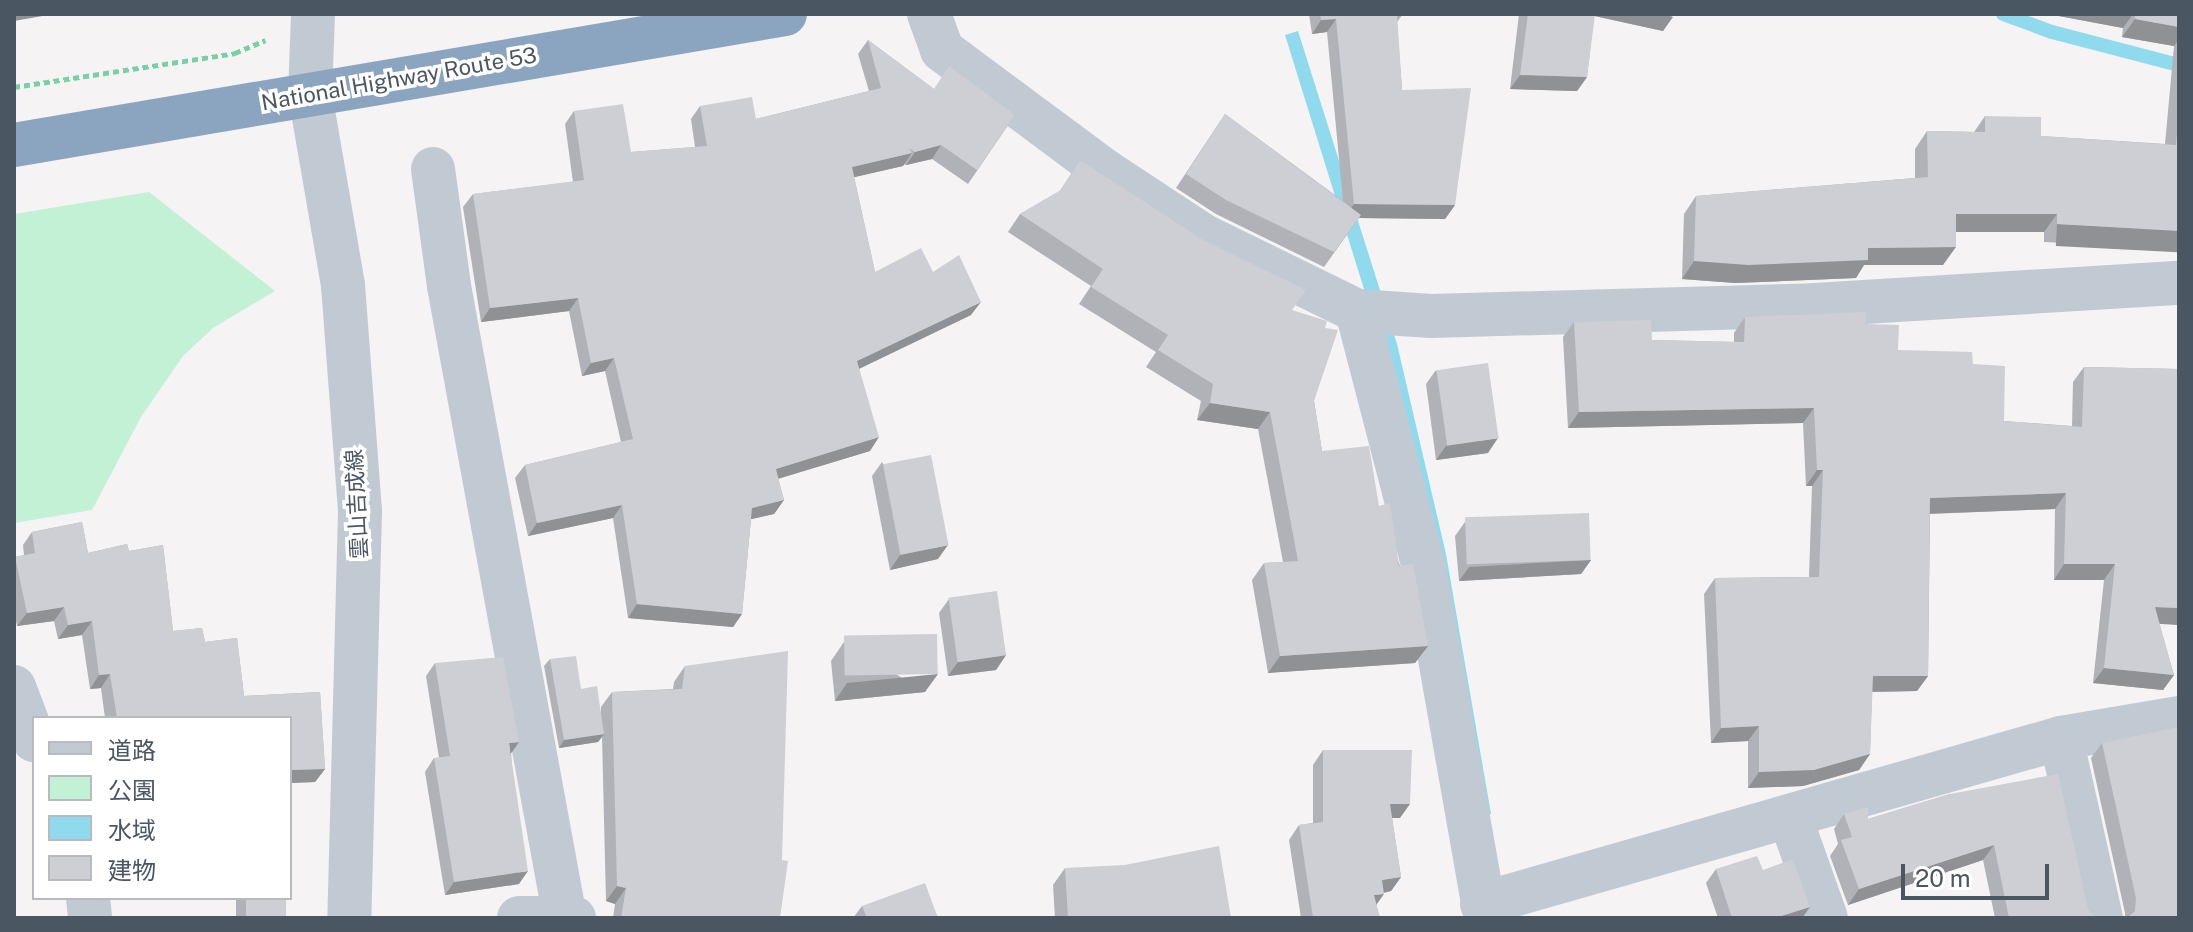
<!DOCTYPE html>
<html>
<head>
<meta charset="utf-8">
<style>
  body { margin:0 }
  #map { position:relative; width:2193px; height:932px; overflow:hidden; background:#f5f3f3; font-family:"Public Sans","Noto Sans JP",sans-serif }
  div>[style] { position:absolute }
  .green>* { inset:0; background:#c3f1d5 }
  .water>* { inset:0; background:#90daee }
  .stream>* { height:14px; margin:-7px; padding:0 7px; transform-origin:7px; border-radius:7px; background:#90daee }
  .path>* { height:5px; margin-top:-2.5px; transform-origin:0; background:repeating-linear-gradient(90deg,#7ad0a6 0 6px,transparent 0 10px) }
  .minor>* { height:44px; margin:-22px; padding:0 22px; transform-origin:22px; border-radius:22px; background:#c1cad2 }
  .highway>* { height:44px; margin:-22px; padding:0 22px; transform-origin:22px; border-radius:22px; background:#8ba5c1 }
  .wall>* { inset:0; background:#b0b2b7; transform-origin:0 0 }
  .shaded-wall>* { inset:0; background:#909195; transform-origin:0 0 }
  .building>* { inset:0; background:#cdcfd5; transform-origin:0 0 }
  span { translate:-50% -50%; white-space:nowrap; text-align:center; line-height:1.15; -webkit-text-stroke:7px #fff; paint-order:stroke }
  .street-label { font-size:22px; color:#4a5661 }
  .frame { position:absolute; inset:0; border:16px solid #4a5661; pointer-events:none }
  .legend { position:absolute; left:32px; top:716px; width:260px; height:184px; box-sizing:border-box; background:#fff; border:2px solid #b7bbc0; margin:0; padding:10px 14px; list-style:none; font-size:24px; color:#4a5661 }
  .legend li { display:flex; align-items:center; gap:16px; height:40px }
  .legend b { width:40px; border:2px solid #b7bbc0 }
  .scale { position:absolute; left:1901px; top:864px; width:148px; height:36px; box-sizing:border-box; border:4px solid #4a5661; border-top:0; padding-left:10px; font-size:24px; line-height:28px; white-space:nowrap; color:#4a5661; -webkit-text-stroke:6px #fff; paint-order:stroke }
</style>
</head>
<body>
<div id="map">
  <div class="green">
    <div style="clip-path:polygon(149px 192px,275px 291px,213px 328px,183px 356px,141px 417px,92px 510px,14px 523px,14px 214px)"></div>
  </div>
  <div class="water">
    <div style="clip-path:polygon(1298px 31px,1397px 344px,1446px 554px,1491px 814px,1477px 817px,1382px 347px,1285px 35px)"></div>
  </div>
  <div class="stream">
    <div style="left:2003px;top:14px;width:52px;rotate:20.2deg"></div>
    <div style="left:2052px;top:32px;width:131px;rotate:14.6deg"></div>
  </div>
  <div class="path">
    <div style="left:14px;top:87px;width:224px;rotate:-8.7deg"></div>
    <div style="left:235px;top:53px;width:33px;rotate:-23deg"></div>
  </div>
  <div class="minor">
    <div style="left:313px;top:14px;width:80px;rotate:92.1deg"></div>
    <div style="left:310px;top:94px;width:194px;rotate:80.2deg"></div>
    <div style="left:343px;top:285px;width:227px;rotate:85.7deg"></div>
    <div style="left:360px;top:511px;width:407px;rotate:91.5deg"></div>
    <div style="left:929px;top:14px;width:38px;rotate:70deg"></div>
    <div style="left:942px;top:50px;width:203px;rotate:36.6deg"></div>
    <div style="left:1105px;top:171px;width:118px;rotate:33.3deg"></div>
    <div style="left:1204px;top:236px;width:170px;rotate:26.1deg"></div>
    <div style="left:1357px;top:311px;width:74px;rotate:3.9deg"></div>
    <div style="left:1431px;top:316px;width:368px;rotate:-1.6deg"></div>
    <div style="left:1799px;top:306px;width:381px;rotate:-3.5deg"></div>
    <div style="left:433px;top:169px;width:118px;rotate:82.2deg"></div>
    <div style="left:449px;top:286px;width:643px;rotate:79.6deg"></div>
    <div style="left:1357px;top:311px;width:266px;rotate:75.4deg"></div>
    <div style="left:1424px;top:568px;width:355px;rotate:80deg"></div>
    <div style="left:14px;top:687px;width:57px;rotate:69.3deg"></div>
    <div style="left:2061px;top:738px;width:120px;rotate:-9.6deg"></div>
    <div style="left:1790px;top:817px;width:107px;rotate:70.4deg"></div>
    <div style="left:88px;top:898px;width:20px;rotate:84deg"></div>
    <div style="left:1482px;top:904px;width:602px;rotate:-16deg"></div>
    <div style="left:2061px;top:738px;width:184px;rotate:77.5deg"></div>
    <div style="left:519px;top:918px;width:55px"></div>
  </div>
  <div class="highway">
    <div style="left:14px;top:145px;width:782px;rotate:-9.64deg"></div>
  </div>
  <div class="wall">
    <div style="clip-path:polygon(1309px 14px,1403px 14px,1397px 22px,1402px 90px,1455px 205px,1445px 219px,1359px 218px,1324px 267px,1216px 214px,1176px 188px,1225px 114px,1343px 201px,1327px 32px,1312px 34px)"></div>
    <div style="clip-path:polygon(1519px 14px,1673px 14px,1663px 31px,1594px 16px,1587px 77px,1577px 91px,1510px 89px)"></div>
    <div style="clip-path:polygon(2048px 14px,2179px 14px,2179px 249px,2044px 242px,2044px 232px,1956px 232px,1943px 265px,1864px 265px,1856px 278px,1735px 283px,1682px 279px,1684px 214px,1696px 196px,1915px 178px,1915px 149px,1927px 131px,1974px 132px,1985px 116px,2041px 136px,2165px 144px,2174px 46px,2122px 37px,2123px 28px)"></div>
    <div style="clip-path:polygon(868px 40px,934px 89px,1015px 115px,968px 184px,932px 159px,906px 165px,904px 164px,903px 166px,854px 177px,875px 272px,933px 272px,971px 315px,859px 369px,870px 451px,778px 479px,784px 500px,774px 514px,751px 519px,742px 614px,733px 627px,628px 618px,613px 518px,528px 536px,515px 478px,525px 465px,621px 442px,605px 371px,582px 376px,569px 311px,481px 322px,463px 207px,473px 194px,573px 182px,565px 124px,574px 111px,631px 152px,695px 147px,691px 119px,700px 106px,756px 119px,869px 91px,858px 54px)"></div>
    <div style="clip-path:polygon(1080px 160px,1292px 310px,1325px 328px,1314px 401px,1322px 451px,1379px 506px,1428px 646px,1415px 663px,1268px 673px,1252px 580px,1264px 563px,1283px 562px,1258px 429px,1197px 420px,1201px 401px,1146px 367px,1156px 352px,1079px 304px,1091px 286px,1008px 232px,1020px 214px,1060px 191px)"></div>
    <div style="clip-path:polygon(1745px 317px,1865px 324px,1898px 350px,1973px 364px,2004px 421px,2072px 426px,2073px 382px,2084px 367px,2179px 369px,2179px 625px,2159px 623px,2174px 675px,2163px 690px,2093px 683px,2104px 580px,2054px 580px,2055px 509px,1930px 514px,1928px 676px,1917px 691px,1872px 692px,1870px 754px,1859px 770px,1803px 786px,1748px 788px,1748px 741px,1711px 743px,1704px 594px,1715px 578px,1809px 577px,1812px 486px,1806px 486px,1803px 423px,1568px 428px,1563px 337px,1574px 322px,1652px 340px,1734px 342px,1734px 333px)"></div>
    <div style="clip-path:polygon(1436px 370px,1488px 453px,1436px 460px,1426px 384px)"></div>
    <div style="clip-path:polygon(882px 462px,938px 559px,890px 570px,872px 476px)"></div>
    <div style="clip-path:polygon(82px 522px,88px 553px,127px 544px,129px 551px,163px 545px,173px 631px,202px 628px,205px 642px,237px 638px,244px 696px,320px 692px,325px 769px,315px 782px,290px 783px,290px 718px,105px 718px,101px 688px,90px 689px,82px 635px,58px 639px,54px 621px,17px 626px,14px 610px,14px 559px,15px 557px,24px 555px,23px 545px,32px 532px)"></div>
    <div style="clip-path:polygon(1465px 522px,1591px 560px,1581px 574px,1459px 581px,1455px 536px)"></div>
    <div style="clip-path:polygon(949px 599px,1006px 655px,996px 670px,948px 676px,939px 613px)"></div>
    <div style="clip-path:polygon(844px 642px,925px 692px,835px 701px,831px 661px)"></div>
    <div style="clip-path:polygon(550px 659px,581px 689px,601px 715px,601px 707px,612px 692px,673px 689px,674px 682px,685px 666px,780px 918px,613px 918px,615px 904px,606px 901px,602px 737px,598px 742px,559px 748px,544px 666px)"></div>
    <div style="clip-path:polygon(435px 663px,511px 753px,519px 884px,445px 895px,425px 772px,434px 758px,439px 758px,426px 676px)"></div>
    <div style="clip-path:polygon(2102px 743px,2179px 918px,2125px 918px,2125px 913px,2091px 758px)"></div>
    <div style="clip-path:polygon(1323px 750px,1400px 818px,1392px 818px,1401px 877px,1391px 891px,1384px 893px,1376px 905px,1380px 918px,1301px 918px,1289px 840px,1299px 825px,1313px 823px,1313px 765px)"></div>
    <div style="clip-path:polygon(1950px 794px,2088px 909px,2096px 918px,1995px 918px,1983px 860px,1848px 905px,1830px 856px,1838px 844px,1834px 829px,1844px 814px,1868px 819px)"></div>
    <div style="clip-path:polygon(1065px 868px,1231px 918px,1055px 918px,1053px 885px)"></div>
    <div style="clip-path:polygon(1716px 869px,1763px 870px,1810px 907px,1802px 918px,1718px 918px,1706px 883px)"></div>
    <div style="left:236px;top:898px;width:50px;height:20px"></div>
    <div style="clip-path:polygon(862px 906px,938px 918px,853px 918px)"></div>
  </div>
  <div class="shaded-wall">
    <div style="clip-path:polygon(14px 14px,54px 14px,14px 21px)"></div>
    <div style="clip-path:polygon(1586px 14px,1660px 14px,1673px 17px,1663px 31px)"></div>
    <div style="clip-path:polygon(2048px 14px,2133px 14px,2123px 28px)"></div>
    <div style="clip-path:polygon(1336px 19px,1327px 32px,1312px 34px,1321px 20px)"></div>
    <div style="clip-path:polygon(2135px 19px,2179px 27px,2179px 39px,2174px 46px,2122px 37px)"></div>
    <div style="clip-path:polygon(1520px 75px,1587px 77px,1577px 91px,1510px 89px)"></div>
    <div style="clip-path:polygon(941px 145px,932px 159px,906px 165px,915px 152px)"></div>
    <div style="clip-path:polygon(912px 153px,903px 166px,842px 180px,852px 167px)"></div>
    <div style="clip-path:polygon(1354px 204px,1455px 205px,1445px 219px,1359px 218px,1324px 267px,1359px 218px,1344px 218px)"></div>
    <div style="clip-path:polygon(1956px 214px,2057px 214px,2044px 232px,1943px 232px)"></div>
    <div style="left:2057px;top:224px;width:122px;height:22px;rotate:3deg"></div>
    <div style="clip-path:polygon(1956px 247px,1943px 265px,1864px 265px,1856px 278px,1735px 283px,1682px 279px,1694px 261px,1868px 248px)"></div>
    <div style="clip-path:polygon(578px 298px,569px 311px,481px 322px,490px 308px)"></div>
    <div style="clip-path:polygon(981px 302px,971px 315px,848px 374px,857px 361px)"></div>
    <div style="clip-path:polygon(614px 358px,605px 371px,582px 376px,591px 363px)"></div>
    <div style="clip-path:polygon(1210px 403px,1270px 412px,1258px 429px,1197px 420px)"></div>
    <div style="clip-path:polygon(1814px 408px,1803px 423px,1568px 428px,1579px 412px)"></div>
    <div style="clip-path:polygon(879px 437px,870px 451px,767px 482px,776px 469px)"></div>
    <div style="clip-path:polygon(1498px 438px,1488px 453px,1436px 460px,1446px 446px)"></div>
    <div style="clip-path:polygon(1817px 470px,1823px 470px,1812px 486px,1806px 486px)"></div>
    <div style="clip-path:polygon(2066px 493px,2055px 509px,1919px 514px,1930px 498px)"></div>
    <div style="clip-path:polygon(784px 500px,774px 514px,743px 521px,752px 508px)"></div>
    <div style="clip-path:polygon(622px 505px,613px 518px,528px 536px,537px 523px)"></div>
    <div style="clip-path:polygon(948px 545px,938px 559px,890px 570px,900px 555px)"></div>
    <div style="clip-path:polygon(1591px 560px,1581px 574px,1459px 581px,1469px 567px)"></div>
    <div style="clip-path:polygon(2064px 564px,2115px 564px,2104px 580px,2054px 580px)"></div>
    <div style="clip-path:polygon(637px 604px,742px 614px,733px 627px,628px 618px)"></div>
    <div style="clip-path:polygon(64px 607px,54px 621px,17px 626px,27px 613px)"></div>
    <div style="clip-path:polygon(2155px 607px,2179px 608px,2179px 625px,2144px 623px)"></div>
    <div style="clip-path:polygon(92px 621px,82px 635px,58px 639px,68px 625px)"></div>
    <div style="clip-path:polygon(1428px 646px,1415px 663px,1268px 673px,1280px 656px)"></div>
    <div style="clip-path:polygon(1006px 655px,996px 670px,948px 676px,958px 662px)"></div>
    <div style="clip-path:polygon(2104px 668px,2174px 675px,2163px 690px,2093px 683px)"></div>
    <div style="clip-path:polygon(110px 674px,101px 688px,90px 689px,99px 675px)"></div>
    <div style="clip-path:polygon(938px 674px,925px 692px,835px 701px,847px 683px)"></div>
    <div style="clip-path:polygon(1873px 676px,1928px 676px,1917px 691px,1862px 692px)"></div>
    <div style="clip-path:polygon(1759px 726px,1748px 741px,1711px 743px,1721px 728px)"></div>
    <div style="clip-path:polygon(604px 734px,598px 742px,559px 748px,564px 740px)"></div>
    <div style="clip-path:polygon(519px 742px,510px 755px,509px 743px)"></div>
    <div style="clip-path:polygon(1870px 754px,1859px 770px,1803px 786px,1748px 788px,1759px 772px)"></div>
    <div style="clip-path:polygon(325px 769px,315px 782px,290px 783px,290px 770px)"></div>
    <div style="clip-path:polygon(1390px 804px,1410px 804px,1400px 818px,1380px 818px)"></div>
    <div style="clip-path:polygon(1994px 845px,1983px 860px,1848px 905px,1859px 889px)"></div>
    <div style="clip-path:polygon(528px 871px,519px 884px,445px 895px,454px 882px)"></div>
    <div style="clip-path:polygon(1401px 877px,1391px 891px,1372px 895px,1382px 880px)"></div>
    <div style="clip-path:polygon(617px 886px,626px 888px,615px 904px,606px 901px)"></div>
    <div style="clip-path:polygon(1384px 894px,1374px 908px,1374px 895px)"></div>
    <div style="clip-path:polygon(1810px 907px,1802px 918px,1775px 918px)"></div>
  </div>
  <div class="building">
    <div style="clip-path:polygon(1320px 14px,1398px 14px,1397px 14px,1402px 90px,1471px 88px,1455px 205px,1354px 204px,1336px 19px,1321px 20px)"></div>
    <div style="clip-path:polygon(1528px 14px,1595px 14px,1587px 77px,1520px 75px)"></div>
    <div style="clip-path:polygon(2135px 14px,2179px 14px,2179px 27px,2135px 19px)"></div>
    <div style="clip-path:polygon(868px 40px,934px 89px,949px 66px,1015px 115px,977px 170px,941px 145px,915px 152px,909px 148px,912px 153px,852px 167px,875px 272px,921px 248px,933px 272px,959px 255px,981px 302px,857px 361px,879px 437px,776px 469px,784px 500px,752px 508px,742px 614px,637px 604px,622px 505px,537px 523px,525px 465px,633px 439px,614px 358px,591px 363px,578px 298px,490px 308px,473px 194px,584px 180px,574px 111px,623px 104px,631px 152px,707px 146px,700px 106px,752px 97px,756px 119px,881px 88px)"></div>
    <div style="clip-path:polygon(2179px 108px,2179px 231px,2057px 224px,2057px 214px,1956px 214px,1956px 247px,1868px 248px,1868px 260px,1748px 265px,1694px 261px,1696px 196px,1928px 177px,1927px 131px,1985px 132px,1985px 116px,2041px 117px,2041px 136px,2176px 145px)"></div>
    <div style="clip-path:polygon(1225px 114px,1361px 215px,1334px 252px,1226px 200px,1186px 174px)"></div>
    <div style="clip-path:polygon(1080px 160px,1203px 240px,1306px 290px,1292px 310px,1327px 321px,1325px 328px,1338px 330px,1314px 401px,1322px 451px,1369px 446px,1379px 506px,1390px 503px,1399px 566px,1413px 564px,1428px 646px,1280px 656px,1264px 563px,1298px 561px,1270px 412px,1210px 403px,1213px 384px,1158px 350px,1168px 335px,1091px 287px,1103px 269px,1020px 214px,1061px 190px)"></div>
    <div style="clip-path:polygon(1866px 312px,1865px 324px,1899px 325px,1898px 350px,1972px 352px,1973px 364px,2005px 366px,2004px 421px,2082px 427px,2084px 367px,2179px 369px,2179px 608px,2155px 607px,2174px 675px,2104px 668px,2115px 564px,2064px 564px,2066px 493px,1930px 498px,1928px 676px,1873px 676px,1870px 754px,1814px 770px,1759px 772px,1759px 726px,1721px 728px,1715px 578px,1819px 577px,1823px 470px,1817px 470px,1814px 408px,1579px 412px,1574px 322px,1651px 320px,1652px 340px,1744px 342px,1745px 317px)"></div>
    <div style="left:1488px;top:363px;width:76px;height:52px;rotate:82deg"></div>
    <div style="left:931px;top:455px;width:92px;height:49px;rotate:79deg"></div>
    <div style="left:1589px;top:513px;width:47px;height:124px;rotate:88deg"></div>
    <div style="clip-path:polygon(82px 522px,88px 553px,127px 544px,129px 551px,163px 545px,173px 631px,202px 628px,205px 642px,237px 638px,244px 696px,320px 692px,325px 769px,290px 770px,290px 718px,117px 718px,110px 674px,99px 675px,92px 621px,68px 625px,64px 607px,27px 613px,15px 557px,35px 553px,32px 532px)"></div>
    <div style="left:997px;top:591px;width:65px;height:49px;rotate:82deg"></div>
    <div style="left:937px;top:634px;width:40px;height:93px;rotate:89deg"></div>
    <div style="clip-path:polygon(788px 651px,782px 860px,788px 861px,780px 918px,621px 918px,626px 888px,617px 886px,612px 692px,682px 689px,685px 666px)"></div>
    <div style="clip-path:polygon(576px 656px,581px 689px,597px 686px,604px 734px,564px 740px,550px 659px)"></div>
    <div style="clip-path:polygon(503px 657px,519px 742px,509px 743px,528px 871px,454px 882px,434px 758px,450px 756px,435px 663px)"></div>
    <div style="clip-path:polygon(2179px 727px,2179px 918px,2127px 918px,2135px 911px,2136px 898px,2102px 743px)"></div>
    <div style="clip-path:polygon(1323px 750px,1412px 750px,1410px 804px,1390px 804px,1401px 877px,1382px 880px,1384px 894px,1374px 895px,1380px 918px,1313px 918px,1299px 825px,1323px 822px)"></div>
    <div style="clip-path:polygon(2058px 774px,2088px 909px,2096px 918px,2009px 918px,1994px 845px,1859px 889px,1841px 840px,1852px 837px,1844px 814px,1868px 807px,1868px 819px,1950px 794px)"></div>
    <div style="clip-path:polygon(1219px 846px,1231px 918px,1068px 918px,1065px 868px,1125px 865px)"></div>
    <div style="clip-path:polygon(1757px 856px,1763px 870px,1793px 859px,1810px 907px,1775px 918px,1732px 918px,1716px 869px)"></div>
    <div style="clip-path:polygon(925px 883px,938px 918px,867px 918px,862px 906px)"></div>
    <div style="left:246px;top:898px;width:40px;height:20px"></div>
  </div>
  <div class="street-label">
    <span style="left:399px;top:79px;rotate:-10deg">National Highway Route 53</span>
    <span style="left:357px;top:504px;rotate:-93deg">雲山吉成線</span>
  </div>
  <div class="frame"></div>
  <ul class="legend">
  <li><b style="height:10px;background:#c1cad2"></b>道路</li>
  <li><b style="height:22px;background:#c3f1d5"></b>公園</li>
  <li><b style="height:22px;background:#90daee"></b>水域</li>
  <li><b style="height:22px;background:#cdcfd5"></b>建物</li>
  </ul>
  <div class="scale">20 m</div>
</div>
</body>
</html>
